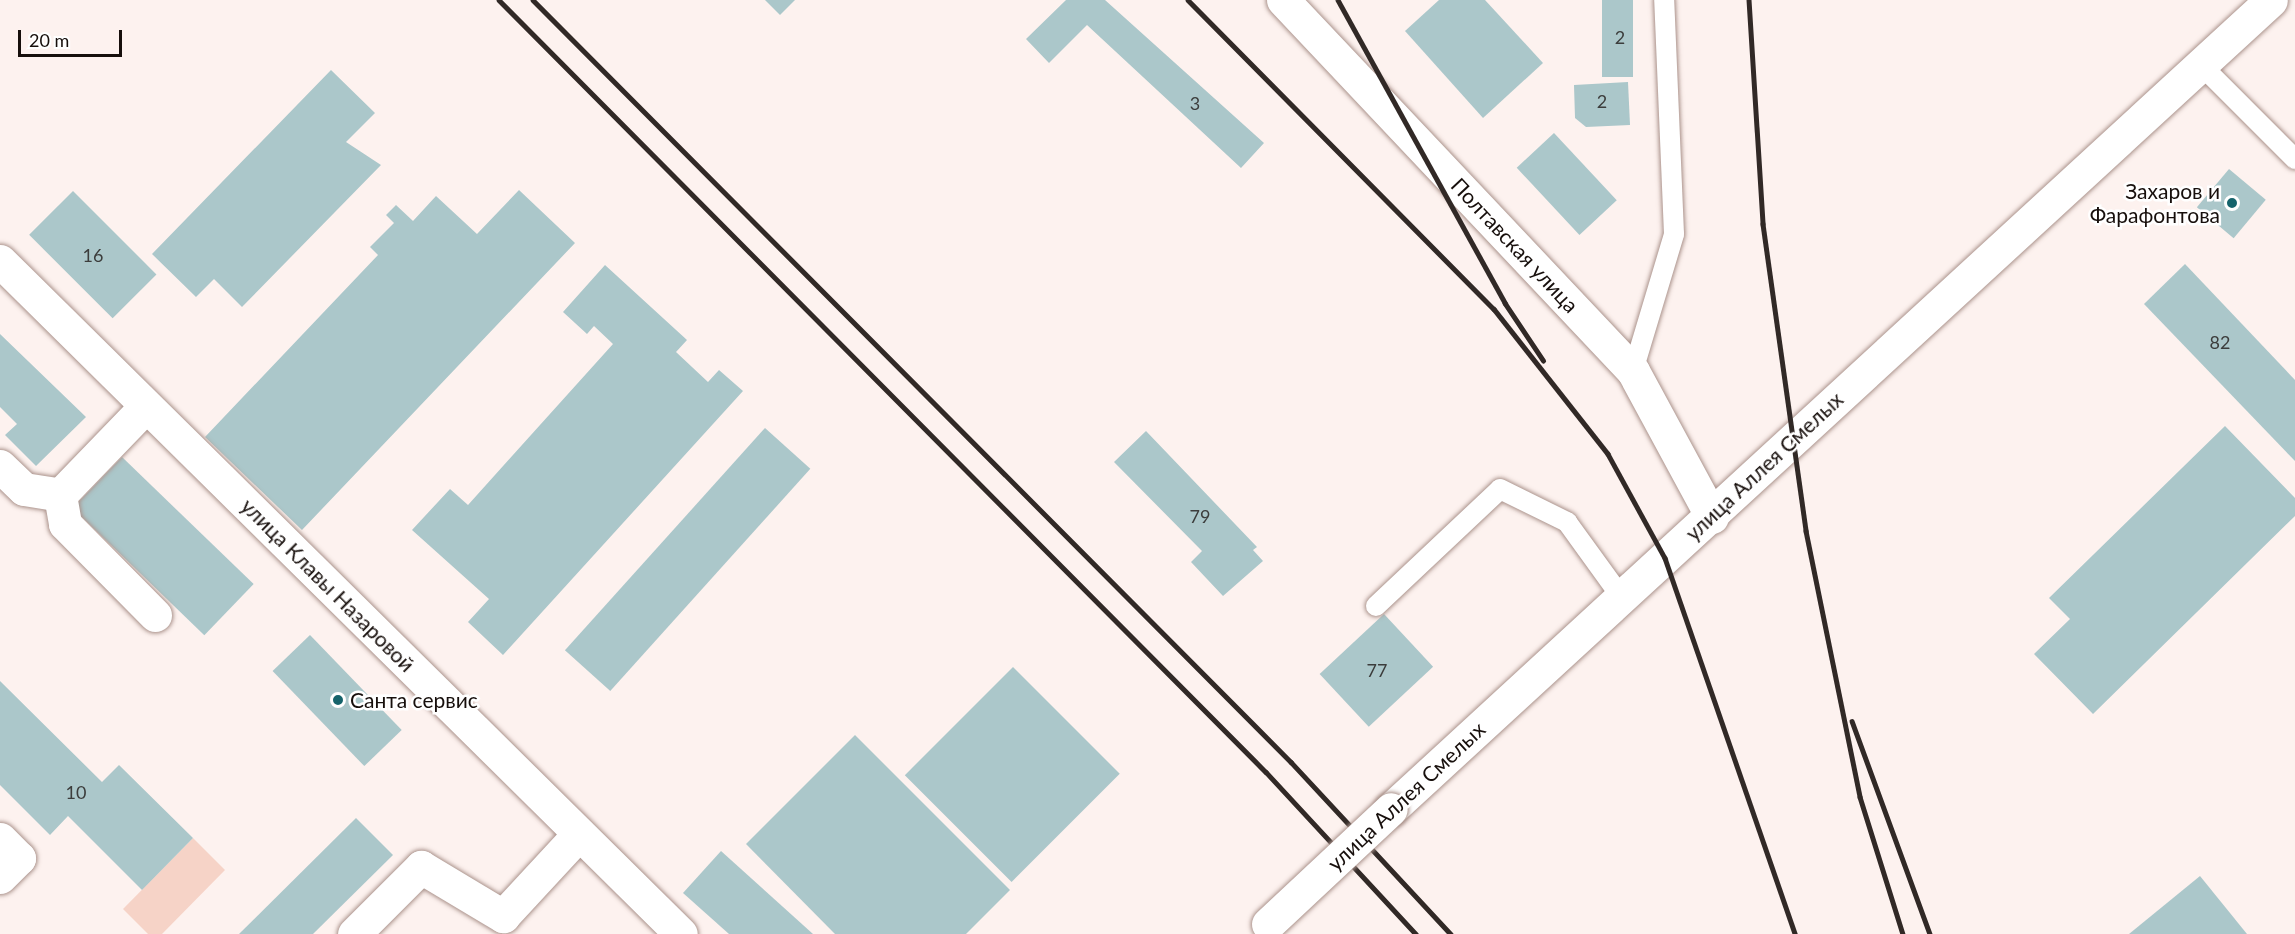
<!DOCTYPE html>
<html>
<head>
<meta charset="utf-8">
<style>
  body { margin:0 }
  #map { position:relative; width:2295px; height:934px; overflow:hidden; background:#fdf2ef; font-family:Lato,sans-serif }
  div>[style] { position:absolute }
  .green>* { inset:0; background:#f6d3c7 }
  .building>* { inset:0; background:#abc7ca; transform-origin:0 0 }
  .roads { filter:drop-shadow(0 0 2px #ab938c) drop-shadow(0 0 2px #ab938c) }
  .lane>* { height:20px; margin:-10px; padding:0 10px; transform-origin:10px; border-radius:10px; background:#fff }
  .street>* { height:33px; margin:-16.5px; padding:0 16.5px; transform-origin:16.5px; border-radius:16.5px; background:#fff }
  .secondary>* { height:33px; margin:-16.5px; padding:0 16.5px; transform-origin:16.5px; border-radius:16.5px; background:#fff }
  .rail>* { height:4.5px; margin:-2.25px; padding:0 2.25px; transform-origin:2.25px; border-radius:2.25px; background:#312926 }
  .bridges { filter:drop-shadow(0 0 2px #ab938c) drop-shadow(0 0 2px #ab938c) }
  .secondary-bridge>* { height:33px; margin:-16.5px; padding:0 16.5px; transform-origin:16.5px; border-radius:16.5px; background:#fff }
  .dots>* { width:16px; height:16px; translate:-50% -50%; box-sizing:border-box; border:3px solid #fff; border-radius:50% }
  span { translate:-50% -50%; white-space:nowrap; text-align:center; line-height:1.15; -webkit-text-stroke:5px #fff; paint-order:stroke }
  .number-label { font-size:18px; color:#3c3d3c }
  .number-label span { -webkit-text-stroke-width:0 }
  .poi-label { font-size:21px; color:#170f0c }
  .right { translate:-100% -50%; text-align:right }
  .left { translate:0 -50%; text-align:left }
  .street-label { font-size:21px; color:#170f0c }
  .scale { position:absolute; left:18px; top:30px; width:104px; height:27px; box-sizing:border-box; border:3px solid #170f0c; border-top:0; padding-left:8px; font-size:18px; line-height:21px; white-space:nowrap; color:#170f0c; -webkit-text-stroke:4px #fff; paint-order:stroke }
</style>
</head>
<body>
<div id="map">
  <div class="green">
    <div style="clip-path:polygon(193px 838px,225px 870px,162px 934px,148px 934px,123px 909px)"></div>
  </div>
  <div class="building">
    <div style="clip-path:polygon(765px 0,795px 0,780px 15px)"></div>
    <div style="clip-path:polygon(1066px 0,1105px 0,1264px 143px,1241px 168px,1087px 25px,1049px 63px,1026px 39px)"></div>
    <div style="clip-path:polygon(1439px 0,1485px 0,1543px 63px,1483px 118px,1405px 31px)"></div>
    <div style="left:1602px;top:0;width:31px;height:77px"></div>
    <div style="clip-path:polygon(331px 70px,375px 113px,346px 142px,381px 165px,242px 307px,214px 279px,196px 297px,152px 254px)"></div>
    <div style="clip-path:polygon(1628px 82px,1630px 125px,1586px 127px,1575px 118px,1574px 85px)"></div>
    <div style="left:1554px;top:133px;width:92px;height:51px;rotate:47deg"></div>
    <div style="left:2229px;top:169px;width:48px;height:50px;rotate:40deg"></div>
    <div style="clip-path:polygon(519px 190px,575px 243px,302px 530px,205px 437px,378px 255px,370px 247px,394px 223px,386px 215px,396px 205px,413px 221px,436px 196px,477px 234px)"></div>
    <div style="left:73px;top:191px;width:118px;height:62px;rotate:45deg"></div>
    <div style="clip-path:polygon(2185px 264px,2295px 380px,2295px 461px,2144px 304px)"></div>
    <div style="clip-path:polygon(605px 265px,687px 340px,676px 352px,708px 382px,719px 370px,743px 391px,503px 655px,468px 622px,489px 599px,412px 530px,450px 489px,468px 505px,613px 344px,594px 326px,587px 334px,563px 312px)"></div>
    <div style="clip-path:polygon(0 334px,86px 417px,36px 466px,5px 435px,17px 424px,0 407px)"></div>
    <div style="clip-path:polygon(2225px 426px,2295px 498px,2295px 516px,2093px 714px,2034px 654px,2070px 619px,2049px 598px)"></div>
    <div style="left:765px;top:428px;width:61px;height:299px;rotate:42deg"></div>
    <div style="clip-path:polygon(1146px 431px,1257px 547px,1253px 550px,1263px 561px,1223px 596px,1191px 562px,1202px 551px,1114px 462px)"></div>
    <div style="left:122px;top:457px;width:183px;height:71px;rotate:44deg"></div>
    <div style="left:1384px;top:614px;width:72px;height:88px;rotate:47deg"></div>
    <div style="left:310px;top:635px;width:132px;height:52px;rotate:46deg"></div>
    <div style="left:1013px;top:667px;width:151px;height:153px;rotate:45deg"></div>
    <div style="clip-path:polygon(0 681px,102px 782px,119px 765px,193px 838px,142px 890px,68px 816px,50px 835px,0 785px)"></div>
    <div style="clip-path:polygon(855px 735px,1010px 890px,966px 934px,835px 934px,746px 844px)"></div>
    <div style="clip-path:polygon(356px 818px,393px 855px,313px 934px,239px 934px)"></div>
    <div style="clip-path:polygon(721px 851px,813px 934px,729px 934px,683px 893px)"></div>
    <div style="clip-path:polygon(2200px 876px,2247px 934px,2129px 934px)"></div>
  </div>
  <div class="roads">
    <div class="lane">
      <div style="left:2199px;top:63px;width:136px;rotate:45deg"></div>
      <div style="left:1633px;top:371px;width:143px;rotate:-73.3deg"></div>
      <div style="left:1674px;top:234px;width:234px;rotate:-92.4deg"></div>
      <div style="left:1376px;top:606px;width:170px;rotate:-43.3deg"></div>
      <div style="left:1500px;top:489px;width:75px;rotate:26.2deg"></div>
      <div style="left:1567px;top:522px;width:94px;rotate:54.1deg"></div>
    </div>
    <div class="street">
      <div style="left:1283px;top:0;width:510px;rotate:46.67deg"></div>
      <div style="left:1633px;top:371px;width:166px;rotate:61.6deg"></div>
      <div style="left:0;top:261px;width:957px;rotate:44.66deg"></div>
      <div style="left:146px;top:406px;width:124px;rotate:134deg"></div>
      <div style="left:60px;top:495px;width:29px;rotate:80deg"></div>
      <div style="left:65px;top:524px;width:128px;rotate:45.3deg"></div>
      <div style="left:0;top:466px;width:33px;rotate:44deg"></div>
      <div style="left:24px;top:489px;width:36px;rotate:9deg"></div>
      <div style="left:0;top:839px;width:27px;rotate:45deg"></div>
      <div style="left:19px;top:858px;width:27px;rotate:135deg"></div>
      <div style="left:354px;top:934px;width:95px;rotate:-45deg"></div>
      <div style="left:421px;top:867px;width:96px;rotate:30.9deg"></div>
      <div style="left:503px;top:916px;width:112px;rotate:-47.2deg"></div>
    </div>
    <div class="secondary">
      <div style="left:1391px;top:809px;width:1195px;rotate:-42.59deg"></div>
    </div>
  </div>
  <div class="rail">
    <div style="left:499px;top:0;width:1088px;rotate:45.19deg"></div>
    <div style="left:1266px;top:772px;width:221px;rotate:47.2deg"></div>
    <div style="left:533px;top:0;width:1075px;rotate:45.15deg"></div>
    <div style="left:1291px;top:762px;width:235px;rotate:47.1deg"></div>
    <div style="left:1188px;top:0;width:435px;rotate:45.3deg"></div>
    <div style="left:1494px;top:309px;width:184px;rotate:51.8deg"></div>
    <div style="left:1608px;top:454px;width:119px;rotate:61.3deg"></div>
    <div style="left:1665px;top:558px;width:398px;rotate:70.9deg"></div>
    <div style="left:1338px;top:0;width:346px;rotate:61.1deg"></div>
    <div style="left:1505px;top:303px;width:69px;rotate:56.3deg"></div>
    <div style="left:1749px;top:0;width:224px;rotate:86.4deg"></div>
    <div style="left:1763px;top:224px;width:310px;rotate:82deg"></div>
    <div style="left:1806px;top:531px;width:271px;rotate:78.5deg"></div>
    <div style="left:1860px;top:797px;width:144px;rotate:72.6deg"></div>
    <div style="left:1852px;top:721px;width:227px;rotate:69.9deg"></div>
  </div>
  <div class="bridges">
    <div class="secondary-bridge">
      <div style="left:1268px;top:924px;width:168px;rotate:-43.1deg"></div>
    </div>
  </div>
  <div class="dots">
    <div style="left:2232px;top:203px;background:#15636b"></div>
    <div style="left:338px;top:700px;background:#15636b"></div>
  </div>
  <div class="number-label">
    <span style="left:1620px;top:37px">2</span>
    <span style="left:1602px;top:101px">2</span>
    <span style="left:1195px;top:103px">3</span>
    <span style="left:93px;top:255px">16</span>
    <span style="left:2220px;top:342px">82</span>
    <span style="left:1200px;top:516px">79</span>
    <span style="left:1377px;top:670px">77</span>
    <span style="left:76px;top:792px">10</span>
  </div>
  <div class="poi-label">
    <span class="right" style="left:2220px;top:203px">Захаров и<br>Фарафонтова</span>
    <span class="left" style="left:350px;top:700px">Санта сервис</span>
  </div>
  <div class="street-label">
    <span style="left:1515px;top:245px;rotate:47deg">Полтавская улица</span>
    <span style="left:1764px;top:466px;rotate:-43deg">улица Аллея Смелых</span>
    <span style="left:328px;top:585px;rotate:45deg">улица Клавы Назаровой</span>
    <span style="left:1406px;top:796px;rotate:-43deg">улица Аллея Смелых</span>
  </div>
  <div class="scale">20 m</div>
</div>
</body>
</html>
